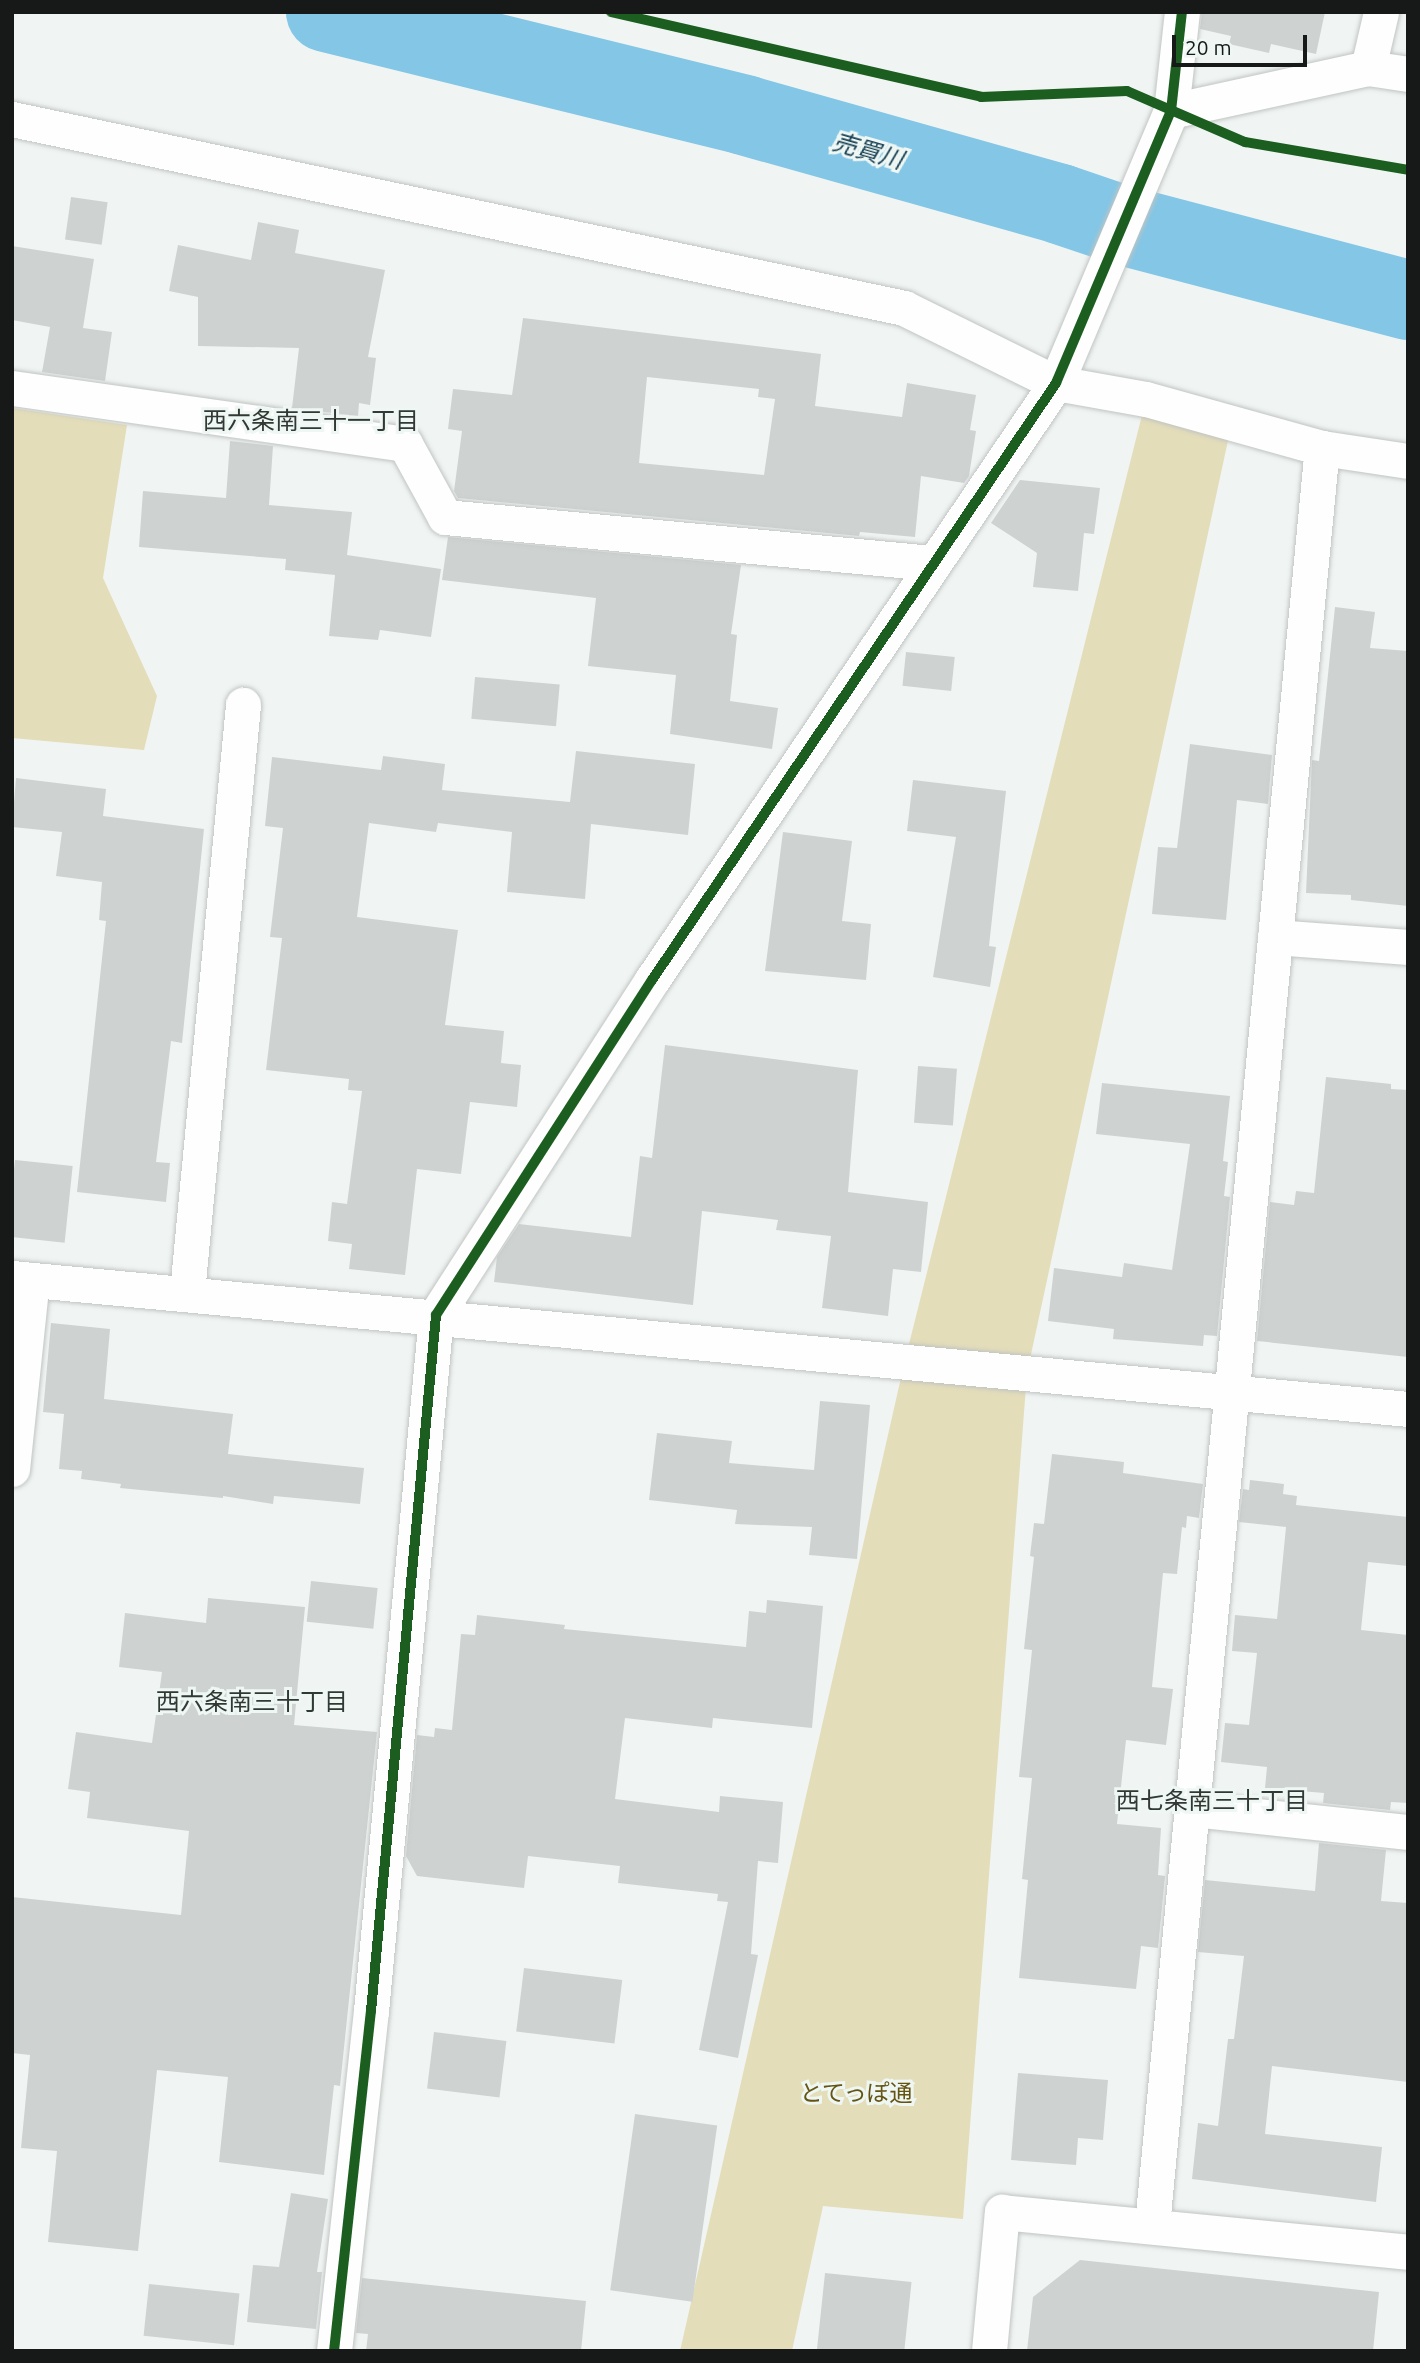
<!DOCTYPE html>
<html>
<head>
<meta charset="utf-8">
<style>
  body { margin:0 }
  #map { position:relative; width:1420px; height:2363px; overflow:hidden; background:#f0f5f3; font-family:Ubuntu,"Noto Sans JP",sans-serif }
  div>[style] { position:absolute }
  .green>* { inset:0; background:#e4ddba }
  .river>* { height:80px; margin:-40px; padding:0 40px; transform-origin:40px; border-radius:40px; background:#84c6e6 }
  .building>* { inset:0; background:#ced3d2; transform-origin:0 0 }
  .roads { filter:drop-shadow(0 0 2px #c0c4c2) drop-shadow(0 0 2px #c0c4c2) }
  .street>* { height:35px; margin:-17.5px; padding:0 17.5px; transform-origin:17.5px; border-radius:17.5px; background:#fdfefd }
  .cycleway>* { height:10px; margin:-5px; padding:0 5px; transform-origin:5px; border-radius:5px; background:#1b5e20 }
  span { translate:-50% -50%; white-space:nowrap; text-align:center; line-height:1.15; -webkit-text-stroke:6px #eef7f3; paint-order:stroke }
  .park-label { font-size:23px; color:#655411 }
  .water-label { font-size:24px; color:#194155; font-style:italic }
  .neighbourhood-label { font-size:24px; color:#323935 }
  .frame { position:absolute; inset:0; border:14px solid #161917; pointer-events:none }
  .scale { position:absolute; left:1172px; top:35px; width:135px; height:32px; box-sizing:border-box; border:4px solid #161917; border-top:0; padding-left:9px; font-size:21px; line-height:24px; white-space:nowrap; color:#161917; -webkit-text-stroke:5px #eef7f3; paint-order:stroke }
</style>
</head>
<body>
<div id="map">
  <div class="green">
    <div style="clip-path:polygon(1146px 399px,1232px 422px,1027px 1373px,963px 2219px,823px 2206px,792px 2351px,680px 2351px,905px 1360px)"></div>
    <div style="clip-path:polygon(12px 408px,127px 425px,103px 578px,157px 696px,144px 750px,12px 738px)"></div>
  </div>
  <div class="river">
    <div style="left:326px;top:12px;width:431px;rotate:13.8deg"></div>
    <div style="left:744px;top:115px;width:328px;rotate:15.7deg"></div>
    <div style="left:1060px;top:204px;width:65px;rotate:18.7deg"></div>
    <div style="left:1122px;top:225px;width:296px;rotate:14.7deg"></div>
  </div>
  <div class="building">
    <div style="clip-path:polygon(1202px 12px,1325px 12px,1316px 54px,1271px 44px,1269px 53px,1229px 44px,1231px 36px,1200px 29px)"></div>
    <div style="left:71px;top:197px;width:37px;height:43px;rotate:8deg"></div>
    <div style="clip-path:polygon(258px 222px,299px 230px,295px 253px,385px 270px,368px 357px,376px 358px,370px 405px,359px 403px,358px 416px,292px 408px,299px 348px,198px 346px,198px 297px,169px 291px,178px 245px,251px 260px)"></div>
    <div style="clip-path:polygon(12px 246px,94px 259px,83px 328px,112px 332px,105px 381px,42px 372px,50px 327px,12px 320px)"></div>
    <div style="clip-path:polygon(evenodd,523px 318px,821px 354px,815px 406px,902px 417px,907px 383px,976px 395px,970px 430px,976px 431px,969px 476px,964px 483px,921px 476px,915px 537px,860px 532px,859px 536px,458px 498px,454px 491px,462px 431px,448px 429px,453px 389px,512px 395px,523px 318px,647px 377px,759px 389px,758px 397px,775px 399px,764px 475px,639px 463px,647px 377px)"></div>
    <div style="clip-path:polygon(230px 441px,273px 446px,269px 505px,352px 512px,347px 555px,441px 569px,431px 637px,380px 630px,378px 640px,329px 636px,335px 575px,285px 570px,286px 559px,139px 547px,143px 491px,226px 498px)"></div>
    <div style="clip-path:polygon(1020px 480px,1100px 488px,1094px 534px,1084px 533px,1078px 591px,1033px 587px,1037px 553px,991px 523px)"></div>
    <div style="clip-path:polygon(448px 537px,741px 565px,731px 634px,737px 635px,730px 701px,778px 708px,772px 749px,670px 734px,676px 675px,588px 666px,596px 598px,442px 580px)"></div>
    <div style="clip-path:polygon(1335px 607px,1375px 612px,1370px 648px,1408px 651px,1408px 906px,1351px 900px,1351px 895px,1306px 893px,1312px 760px,1319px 761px)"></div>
    <div style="left:906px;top:652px;width:49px;height:34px;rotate:6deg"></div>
    <div style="left:475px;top:677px;width:85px;height:42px;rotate:5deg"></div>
    <div style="clip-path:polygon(1190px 744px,1272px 755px,1268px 804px,1237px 800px,1226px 920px,1152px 914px,1158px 847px,1177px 848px)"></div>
    <div style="clip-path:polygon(576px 751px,695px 764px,688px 835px,591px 824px,585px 899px,507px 892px,512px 832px,438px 823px,436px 832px,369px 823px,357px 917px,458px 930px,445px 1025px,504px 1031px,501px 1063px,521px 1065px,517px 1107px,470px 1102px,461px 1174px,417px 1169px,405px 1275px,349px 1269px,352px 1244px,328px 1241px,332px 1202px,347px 1204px,362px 1091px,348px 1090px,349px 1079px,266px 1070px,282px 938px,270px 937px,283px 828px,265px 826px,272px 757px,381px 770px,383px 756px,445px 764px,442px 790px,570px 802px)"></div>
    <div style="clip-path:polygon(16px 778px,106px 789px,103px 816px,204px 829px,182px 1043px,171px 1041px,156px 1162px,170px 1163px,166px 1202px,77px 1192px,106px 921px,99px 920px,102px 882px,56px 876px,62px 832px,12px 827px)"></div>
    <div style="clip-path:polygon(913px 780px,1006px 791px,989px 946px,996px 947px,990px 987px,933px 977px,956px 837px,907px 831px)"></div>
    <div style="clip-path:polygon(783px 832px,852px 841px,842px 921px,871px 924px,866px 980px,765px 971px)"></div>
    <div style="clip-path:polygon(665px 1045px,858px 1070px,848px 1192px,928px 1202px,921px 1272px,893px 1269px,888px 1316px,822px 1308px,831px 1236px,776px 1230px,778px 1220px,702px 1211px,693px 1305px,494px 1282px,497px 1257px,519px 1224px,631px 1237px,640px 1156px,652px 1158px)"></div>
    <div style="left:918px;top:1066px;width:39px;height:57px;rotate:4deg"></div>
    <div style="clip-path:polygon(1326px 1077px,1391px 1084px,1391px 1089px,1408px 1090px,1408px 1357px,1257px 1341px,1270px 1202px,1294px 1205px,1296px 1191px,1314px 1193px)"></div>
    <div style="clip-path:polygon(1102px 1083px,1230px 1096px,1223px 1161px,1228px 1162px,1224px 1196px,1230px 1197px,1217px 1336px,1204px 1335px,1203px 1346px,1113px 1339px,1114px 1329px,1048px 1321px,1054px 1268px,1122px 1277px,1124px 1263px,1172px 1270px,1190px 1144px,1096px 1134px)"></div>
    <div style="left:15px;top:1160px;width:58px;height:77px;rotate:6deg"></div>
    <div style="clip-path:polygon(51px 1323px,110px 1329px,104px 1399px,233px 1414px,228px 1454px,364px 1468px,360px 1504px,274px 1496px,273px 1504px,223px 1496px,223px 1498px,120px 1488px,121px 1484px,81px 1479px,82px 1471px,59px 1469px,64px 1414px,43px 1412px)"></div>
    <div style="clip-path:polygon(820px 1401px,870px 1405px,857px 1559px,809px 1555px,812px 1527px,735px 1524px,737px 1510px,649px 1500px,657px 1433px,732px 1441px,729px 1463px,814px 1470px)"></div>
    <div style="clip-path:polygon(1052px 1454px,1124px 1462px,1123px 1473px,1203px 1484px,1199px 1518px,1187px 1516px,1186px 1528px,1182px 1527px,1177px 1574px,1163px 1573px,1152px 1687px,1173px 1689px,1166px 1745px,1126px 1740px,1117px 1824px,1161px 1828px,1158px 1875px,1165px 1876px,1158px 1948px,1141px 1946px,1136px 1989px,1019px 1978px,1028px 1880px,1022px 1879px,1032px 1778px,1019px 1777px,1032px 1650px,1024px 1649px,1034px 1557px,1030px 1556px,1034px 1523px,1044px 1524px)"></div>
    <div style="clip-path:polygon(1250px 1480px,1284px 1484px,1283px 1494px,1297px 1496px,1296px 1505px,1408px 1517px,1408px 1566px,1368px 1562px,1361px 1630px,1408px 1635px,1408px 1803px,1391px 1802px,1390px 1810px,1323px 1803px,1324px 1793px,1265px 1788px,1267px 1767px,1221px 1762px,1225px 1723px,1249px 1725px,1257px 1653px,1232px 1651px,1235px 1615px,1277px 1619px,1286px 1527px,1239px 1522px,1243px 1489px,1249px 1490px)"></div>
    <div style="left:311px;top:1581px;width:67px;height:41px;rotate:6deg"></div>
    <div style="clip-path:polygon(208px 1598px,305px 1607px,294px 1725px,377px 1732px,340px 2086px,334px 2085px,324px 2175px,219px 2162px,228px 2077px,157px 2070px,138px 2251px,48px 2242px,57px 2151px,21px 2148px,30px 2055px,12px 2053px,12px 1897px,181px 1915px,189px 1831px,87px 1818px,90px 1792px,68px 1789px,76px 1732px,152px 1743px,162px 1672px,119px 1667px,125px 1613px,206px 1623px)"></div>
    <div style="clip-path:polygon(767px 1600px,823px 1606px,812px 1728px,713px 1718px,712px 1728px,625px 1718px,615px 1799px,719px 1812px,720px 1796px,783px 1802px,778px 1863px,758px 1861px,751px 1954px,758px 1955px,738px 2058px,699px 2050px,728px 1902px,717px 1901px,718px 1894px,618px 1883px,620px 1866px,528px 1856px,524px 1888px,417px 1876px,406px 1856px,417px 1735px,434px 1737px,435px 1728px,452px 1730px,461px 1634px,475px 1635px,477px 1615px,565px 1625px,564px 1629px,746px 1647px,749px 1611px,766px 1613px)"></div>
    <div style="clip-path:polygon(1319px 1843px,1386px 1850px,1381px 1901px,1408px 1903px,1408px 2082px,1272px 2066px,1265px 2134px,1382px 2147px,1376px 2202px,1192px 2179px,1198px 2123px,1218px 2126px,1228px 2039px,1234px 2039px,1244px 1956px,1198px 1952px,1205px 1880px,1315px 1891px)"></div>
    <div style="left:524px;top:1968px;width:99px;height:64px;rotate:7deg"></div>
    <div style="left:434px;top:2032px;width:73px;height:57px;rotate:7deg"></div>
    <div style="clip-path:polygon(1018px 2073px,1108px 2080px,1103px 2140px,1078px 2138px,1076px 2165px,1011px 2160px)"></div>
    <div style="left:635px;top:2114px;width:83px;height:178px;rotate:8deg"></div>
    <div style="clip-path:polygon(291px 2193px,328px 2199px,317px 2272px,322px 2272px,316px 2329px,247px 2322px,253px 2265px,279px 2267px)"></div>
    <div style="clip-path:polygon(1080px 2260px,1379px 2292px,1373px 2351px,1027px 2351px,1033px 2297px)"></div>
    <div style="left:825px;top:2273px;width:87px;height:78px;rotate:6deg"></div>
    <div style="clip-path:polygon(362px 2278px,586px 2301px,581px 2351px,366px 2351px,368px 2334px,356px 2333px)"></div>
    <div style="left:149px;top:2284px;width:91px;height:52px;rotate:6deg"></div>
  </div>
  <div class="roads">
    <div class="street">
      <div style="left:1368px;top:68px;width:40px;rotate:8.5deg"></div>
      <div style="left:1171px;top:111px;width:202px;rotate:-12.3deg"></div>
      <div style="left:1368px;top:68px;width:57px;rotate:-76.9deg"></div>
      <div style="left:12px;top:119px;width:912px;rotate:11.96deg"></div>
      <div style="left:904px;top:308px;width:169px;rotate:26.3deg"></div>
      <div style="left:1056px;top:383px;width:91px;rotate:10.1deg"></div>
      <div style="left:1146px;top:399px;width:183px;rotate:15.6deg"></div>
      <div style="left:1322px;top:448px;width:87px;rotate:8.6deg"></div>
      <div style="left:12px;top:388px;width:397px;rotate:8.1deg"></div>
      <div style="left:405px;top:444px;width:83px;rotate:61.3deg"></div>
      <div style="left:445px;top:517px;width:491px;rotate:5.4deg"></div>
      <div style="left:1275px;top:937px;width:133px;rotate:4.3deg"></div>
      <div style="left:12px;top:1278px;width:1402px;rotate:5.36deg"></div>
      <div style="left:187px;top:1292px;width:590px;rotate:-84.55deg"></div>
      <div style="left:12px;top:1469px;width:190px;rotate:-84deg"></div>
      <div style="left:1192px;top:1809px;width:217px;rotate:6.1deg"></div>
      <div style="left:1152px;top:2225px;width:1785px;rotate:-84.54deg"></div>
      <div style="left:334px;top:2351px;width:342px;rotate:-83.8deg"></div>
      <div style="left:371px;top:2011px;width:699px;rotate:-84.66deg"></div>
      <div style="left:436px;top:1315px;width:399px;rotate:-57.2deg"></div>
      <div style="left:652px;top:980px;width:721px;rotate:-55.91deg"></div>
      <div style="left:1056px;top:383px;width:295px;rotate:-67.1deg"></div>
      <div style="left:1171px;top:111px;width:100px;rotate:-83.7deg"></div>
      <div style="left:989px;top:2351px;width:140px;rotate:-84.7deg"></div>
      <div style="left:1002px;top:2212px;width:408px;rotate:5.6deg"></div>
    </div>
  </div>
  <div class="cycleway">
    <div style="left:611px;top:12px;width:380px;rotate:12.9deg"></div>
    <div style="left:981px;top:97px;width:146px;rotate:-2.4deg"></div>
    <div style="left:1127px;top:91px;width:129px;rotate:23.4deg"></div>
    <div style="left:1245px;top:142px;width:165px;rotate:9.7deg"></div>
    <div style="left:334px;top:2351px;width:342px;rotate:-83.8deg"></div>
    <div style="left:371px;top:2011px;width:699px;rotate:-84.66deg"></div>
    <div style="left:436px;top:1315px;width:399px;rotate:-57.2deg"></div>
    <div style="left:652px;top:980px;width:721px;rotate:-55.91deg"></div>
    <div style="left:1056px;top:383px;width:295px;rotate:-67.1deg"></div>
    <div style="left:1171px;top:111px;width:100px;rotate:-83.7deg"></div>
  </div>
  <div class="park-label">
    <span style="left:856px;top:2093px">とてっぽ通</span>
  </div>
  <div class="water-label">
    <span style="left:868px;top:151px;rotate:16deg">売買川</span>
  </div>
  <div class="neighbourhood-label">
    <span style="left:311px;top:421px">西六条南三十一丁目</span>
    <span style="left:252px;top:1702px">西六条南三十丁目</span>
    <span style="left:1212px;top:1801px">西七条南三十丁目</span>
  </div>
  <div class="frame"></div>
  <div class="scale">20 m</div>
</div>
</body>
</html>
